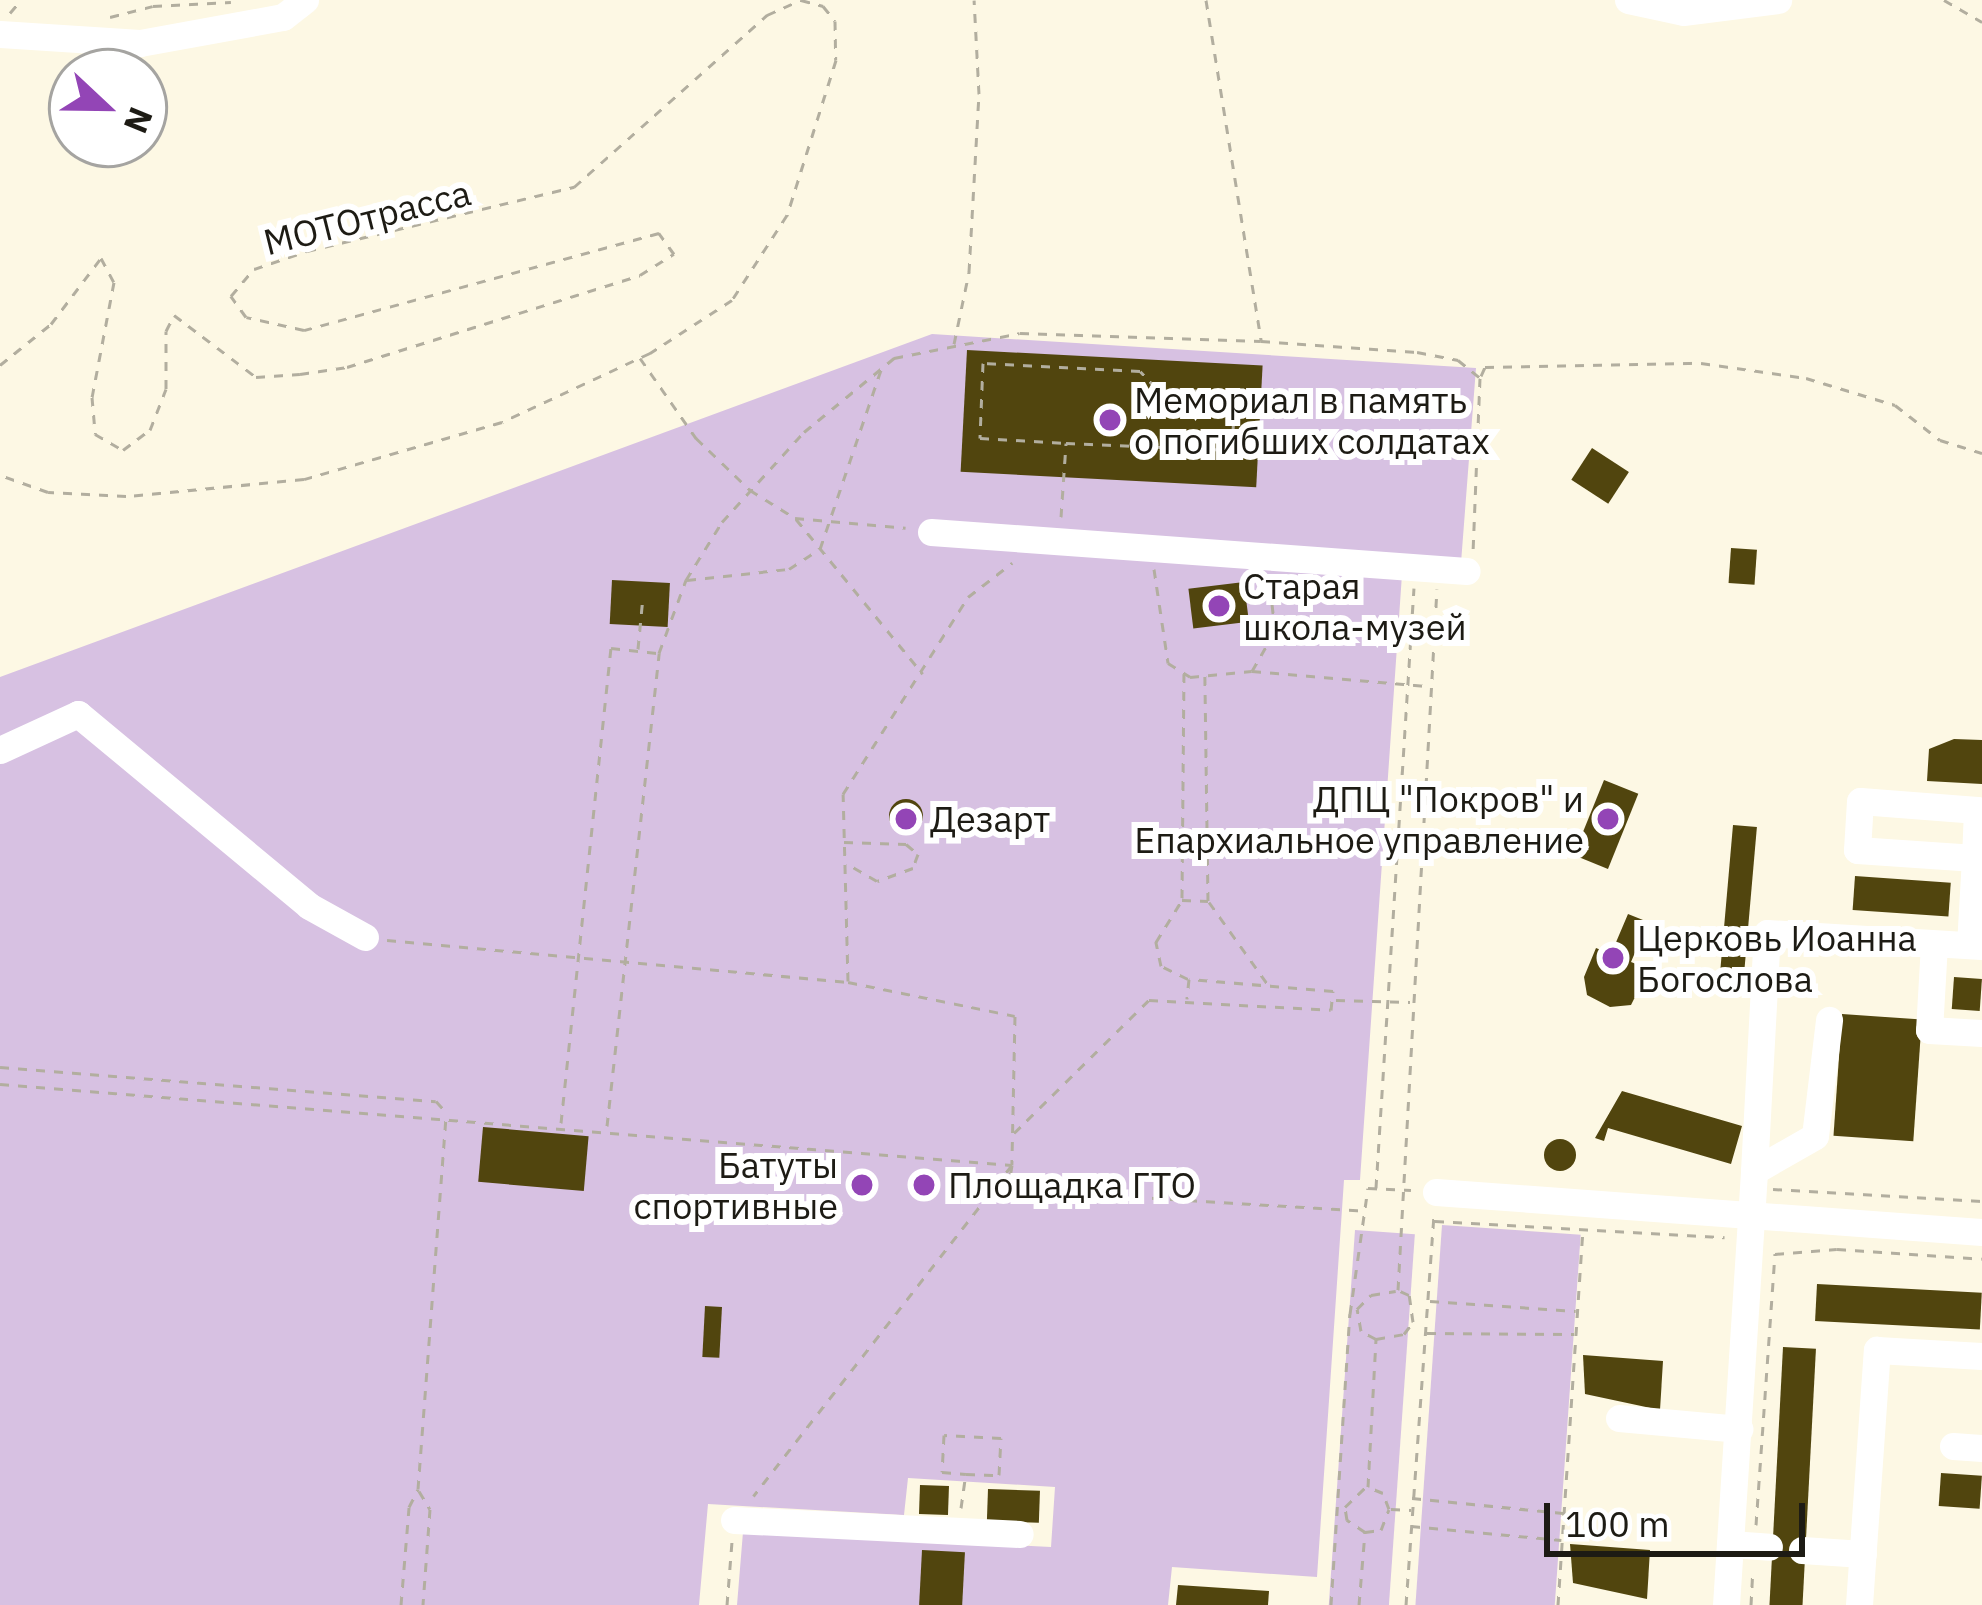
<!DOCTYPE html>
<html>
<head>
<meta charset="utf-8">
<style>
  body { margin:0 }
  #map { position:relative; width:1982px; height:1605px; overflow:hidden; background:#fdf8e4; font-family:"IBM Plex Sans",sans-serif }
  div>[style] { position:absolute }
  .green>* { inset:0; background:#d7c1e2; transform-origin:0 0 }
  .building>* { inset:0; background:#51450e; transform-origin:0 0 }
  .round { border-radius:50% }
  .path>* { height:3px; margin-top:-1.5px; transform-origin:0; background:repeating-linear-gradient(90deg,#b2ae9f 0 9px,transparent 0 18px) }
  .minor>* { height:27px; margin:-13.5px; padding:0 13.5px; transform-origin:13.5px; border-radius:13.5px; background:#fff }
  .dots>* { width:33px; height:33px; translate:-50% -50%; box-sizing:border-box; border:6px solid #fff; border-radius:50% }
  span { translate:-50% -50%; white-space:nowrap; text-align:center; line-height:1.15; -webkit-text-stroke:12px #fff; paint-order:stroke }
  .street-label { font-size:36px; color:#1d1b14 }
  .poi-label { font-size:36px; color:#1d1b14 }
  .left { translate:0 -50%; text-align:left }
  .right { translate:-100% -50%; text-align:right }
  .north { position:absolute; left:48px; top:48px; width:120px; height:120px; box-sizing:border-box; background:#fff; border:3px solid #a5a4a1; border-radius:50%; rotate:112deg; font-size:33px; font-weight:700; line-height:48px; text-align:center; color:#1d1b14 }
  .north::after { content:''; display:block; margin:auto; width:42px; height:54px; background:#9345b6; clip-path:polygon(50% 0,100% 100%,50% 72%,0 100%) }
  .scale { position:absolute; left:1544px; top:1503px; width:261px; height:54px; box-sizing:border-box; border:6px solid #1d1b14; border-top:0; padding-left:15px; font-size:36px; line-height:42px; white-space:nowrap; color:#1d1b14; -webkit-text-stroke:9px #fff; paint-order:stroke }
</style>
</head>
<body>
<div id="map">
  <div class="green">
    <div style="clip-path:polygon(932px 334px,1476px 368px,1461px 563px,1403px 560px,1360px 1180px,1344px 1180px,1317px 1577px,1172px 1567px,1168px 1605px,737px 1605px,743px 1532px,1051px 1547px,1055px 1487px,908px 1478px,904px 1515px,708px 1504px,699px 1605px,0 1605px,0 677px)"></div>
    <div style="left:1442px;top:1225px;width:139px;height:381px;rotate:4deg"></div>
    <div style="left:1355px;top:1230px;width:60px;height:376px;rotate:4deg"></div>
  </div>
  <div class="building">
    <div style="left:967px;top:350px;width:296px;height:122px;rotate:3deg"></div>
    <div style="left:1592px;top:448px;width:44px;height:38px;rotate:33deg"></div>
    <div style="left:1731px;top:548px;width:26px;height:35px;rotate:4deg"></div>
    <div style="left:612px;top:580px;width:58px;height:44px;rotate:3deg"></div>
    <div style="left:1244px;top:582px;width:40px;height:56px;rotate:83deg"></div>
    <div style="clip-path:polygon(1954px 739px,1982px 740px,1982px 784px,1927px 781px,1929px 749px)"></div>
    <div style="left:1604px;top:780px;width:37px;height:81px;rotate:22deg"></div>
    <div class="round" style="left:889px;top:799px;width:34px;height:34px"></div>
    <div style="left:1733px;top:825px;width:24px;height:156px;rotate:5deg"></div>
    <div style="left:1855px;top:876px;width:96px;height:34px;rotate:4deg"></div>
    <div style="clip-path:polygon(1628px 914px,1648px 922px,1631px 962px,1649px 969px,1631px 1005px,1610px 1007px,1587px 995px,1584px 977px,1596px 948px,1611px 954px)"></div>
    <div style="left:1954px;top:977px;width:28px;height:32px;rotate:4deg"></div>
    <div style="left:1842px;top:1014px;width:80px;height:122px;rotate:4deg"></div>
    <div style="clip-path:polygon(1622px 1091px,1742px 1126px,1731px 1164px,1608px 1128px,1604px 1141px,1595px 1138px)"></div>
    <div style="left:483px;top:1127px;width:106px;height:55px;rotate:5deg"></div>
    <div class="round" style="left:1544px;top:1139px;width:32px;height:32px"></div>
    <div style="left:1817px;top:1284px;width:165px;height:37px;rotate:3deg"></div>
    <div style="left:705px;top:1306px;width:17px;height:51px;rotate:3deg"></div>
    <div style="left:1783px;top:1347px;width:33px;height:259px;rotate:3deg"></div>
    <div style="clip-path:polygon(1583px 1355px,1663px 1361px,1660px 1410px,1585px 1394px)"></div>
    <div style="left:1941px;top:1473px;width:41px;height:33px;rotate:4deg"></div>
    <div style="left:920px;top:1485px;width:29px;height:29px;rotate:2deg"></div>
    <div style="left:988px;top:1489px;width:52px;height:32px;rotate:2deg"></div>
    <div style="clip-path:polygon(1570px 1544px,1650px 1550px,1647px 1599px,1573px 1583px)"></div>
    <div style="left:922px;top:1550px;width:43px;height:55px;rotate:3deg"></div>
    <div style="clip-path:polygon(1178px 1585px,1269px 1591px,1268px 1605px,1176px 1605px)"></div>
  </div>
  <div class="path">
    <div style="left:1206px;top:0;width:345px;rotate:80.8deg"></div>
    <div style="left:1261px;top:341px;width:156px;rotate:4deg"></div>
    <div style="left:1417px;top:352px;width:42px;rotate:11deg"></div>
    <div style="left:1458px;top:360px;width:28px;rotate:39deg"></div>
    <div style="left:1480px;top:378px;width:174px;rotate:92.3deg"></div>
    <div style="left:1944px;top:0;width:44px;rotate:30.1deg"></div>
    <div style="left:10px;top:13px;width:17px;rotate:-50deg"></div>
    <div style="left:110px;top:17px;width:44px;rotate:-14.3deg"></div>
    <div style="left:153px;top:6px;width:78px;rotate:-2.9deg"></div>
    <div style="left:954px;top:344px;width:74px;rotate:-78.2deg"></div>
    <div style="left:969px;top:272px;width:178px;rotate:-86.8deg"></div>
    <div style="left:979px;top:94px;width:94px;rotate:-93deg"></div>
    <div style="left:640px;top:358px;width:98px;rotate:55deg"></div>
    <div style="left:696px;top:438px;width:75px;rotate:43.9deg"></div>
    <div style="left:750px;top:490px;width:53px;rotate:31.9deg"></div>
    <div style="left:795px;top:518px;width:111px;rotate:5.1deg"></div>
    <div style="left:0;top:365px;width:65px;rotate:-38.8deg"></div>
    <div style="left:51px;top:324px;width:83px;rotate:-52.9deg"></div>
    <div style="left:101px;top:258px;width:27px;rotate:62deg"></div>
    <div style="left:114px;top:282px;width:117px;rotate:100.8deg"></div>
    <div style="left:92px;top:397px;width:37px;rotate:85deg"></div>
    <div style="left:95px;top:434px;width:32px;rotate:30deg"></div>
    <div style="left:123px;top:450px;width:34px;rotate:-37deg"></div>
    <div style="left:150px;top:430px;width:44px;rotate:-68.7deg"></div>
    <div style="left:166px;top:389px;width:58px;rotate:-90deg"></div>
    <div style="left:166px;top:331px;width:18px;rotate:-63deg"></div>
    <div style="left:174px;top:315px;width:103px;rotate:37.1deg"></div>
    <div style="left:256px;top:377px;width:44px;rotate:-3.9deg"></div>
    <div style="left:300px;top:374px;width:48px;rotate:-8.5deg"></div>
    <div style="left:347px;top:367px;width:307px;rotate:-17.4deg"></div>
    <div style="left:640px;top:275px;width:40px;rotate:-32deg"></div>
    <div style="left:674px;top:254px;width:26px;rotate:-126deg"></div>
    <div style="left:659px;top:233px;width:368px;rotate:164.7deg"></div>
    <div style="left:304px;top:330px;width:59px;rotate:-167.4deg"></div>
    <div style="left:246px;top:317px;width:26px;rotate:-126deg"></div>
    <div style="left:231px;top:296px;width:35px;rotate:-50deg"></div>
    <div style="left:254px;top:269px;width:56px;rotate:-18.8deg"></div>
    <div style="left:307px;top:251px;width:275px;rotate:-13.5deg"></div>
    <div style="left:574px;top:187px;width:259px;rotate:-41.7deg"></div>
    <div style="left:767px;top:15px;width:37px;rotate:-24deg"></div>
    <div style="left:801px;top:0;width:23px;rotate:15deg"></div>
    <div style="left:823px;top:6px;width:19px;rotate:51deg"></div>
    <div style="left:835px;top:21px;width:39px;rotate:89deg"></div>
    <div style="left:836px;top:60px;width:163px;rotate:107.5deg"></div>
    <div style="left:787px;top:215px;width:101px;rotate:122.9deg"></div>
    <div style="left:732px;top:300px;width:98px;rotate:147.1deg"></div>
    <div style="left:650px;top:353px;width:163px;rotate:155deg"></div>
    <div style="left:502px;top:422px;width:206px;rotate:163.9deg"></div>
    <div style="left:304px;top:479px;width:179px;rotate:174.5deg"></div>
    <div style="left:126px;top:496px;width:78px;rotate:-177.1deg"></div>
    <div style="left:48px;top:492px;width:51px;rotate:-160.5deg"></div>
    <div style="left:1481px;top:376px;width:10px;rotate:-66deg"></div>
    <div style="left:1485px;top:367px;width:216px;rotate:-1.1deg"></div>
    <div style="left:1701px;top:363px;width:106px;rotate:8.1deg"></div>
    <div style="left:1806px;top:378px;width:93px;rotate:16.9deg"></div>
    <div style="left:1895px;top:405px;width:57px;rotate:37.9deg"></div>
    <div style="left:1940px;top:440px;width:44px;rotate:17.2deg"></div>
    <div style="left:1061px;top:517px;width:74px;rotate:-86.1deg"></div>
    <div style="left:1066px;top:443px;width:166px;rotate:2.4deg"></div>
    <div style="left:1232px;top:450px;width:57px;rotate:-87deg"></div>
    <div style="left:1235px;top:393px;width:79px;rotate:-176.4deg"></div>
    <div style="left:1156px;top:388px;width:23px;rotate:-133deg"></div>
    <div style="left:1140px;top:371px;width:157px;rotate:-177.1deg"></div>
    <div style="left:983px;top:363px;width:75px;rotate:92.3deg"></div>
    <div style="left:980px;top:438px;width:86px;rotate:3.3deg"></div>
    <div style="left:796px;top:519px;width:200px;rotate:50.7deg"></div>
    <div style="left:1154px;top:569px;width:95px;rotate:81.5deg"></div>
    <div style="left:1168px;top:663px;width:26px;rotate:32deg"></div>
    <div style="left:1190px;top:677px;width:62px;rotate:-5.5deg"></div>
    <div style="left:1252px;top:671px;width:46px;rotate:-60.1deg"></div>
    <div style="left:1275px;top:631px;width:54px;rotate:-96.3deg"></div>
    <div style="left:687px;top:580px;width:103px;rotate:-6.2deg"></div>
    <div style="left:789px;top:569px;width:37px;rotate:-33deg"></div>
    <div style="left:820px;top:549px;width:192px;rotate:-71.2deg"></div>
    <div style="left:638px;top:649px;width:53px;rotate:-84.6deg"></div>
    <div style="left:1252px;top:671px;width:175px;rotate:4.9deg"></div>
    <div style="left:844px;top:842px;width:62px;rotate:1.8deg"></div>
    <div style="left:906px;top:844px;width:16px;rotate:40deg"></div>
    <div style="left:918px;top:854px;width:15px;rotate:110deg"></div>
    <div style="left:913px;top:868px;width:38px;rotate:160deg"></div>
    <div style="left:877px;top:881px;width:34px;rotate:-150deg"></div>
    <div style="left:1182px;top:898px;width:224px;rotate:-89.5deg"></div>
    <div style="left:1209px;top:902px;width:103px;rotate:54.5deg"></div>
    <div style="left:387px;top:940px;width:463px;rotate:5.2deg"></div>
    <div style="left:848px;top:982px;width:170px;rotate:11.5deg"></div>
    <div style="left:1015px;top:1016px;width:149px;rotate:91.2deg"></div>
    <div style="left:1012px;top:1165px;width:420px;rotate:128deg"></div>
    <div style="left:1188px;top:979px;width:30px;rotate:-154deg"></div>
    <div style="left:1161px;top:966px;width:25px;rotate:-102deg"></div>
    <div style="left:1156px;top:942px;width:49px;rotate:-58.2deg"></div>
    <div style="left:1182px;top:900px;width:26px;rotate:2deg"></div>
    <div style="left:1208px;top:901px;width:226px;rotate:-90.8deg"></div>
    <div style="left:848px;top:981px;width:187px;rotate:-91.5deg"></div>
    <div style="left:843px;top:794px;width:233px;rotate:-57.6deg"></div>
    <div style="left:968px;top:597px;width:56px;rotate:-37.7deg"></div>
    <div style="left:1336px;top:1000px;width:74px;rotate:1.5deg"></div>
    <div style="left:0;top:1067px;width:437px;rotate:4.5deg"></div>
    <div style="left:436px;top:1101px;width:15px;rotate:48deg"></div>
    <div style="left:0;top:1084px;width:1015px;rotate:4.58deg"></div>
    <div style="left:1012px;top:1165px;width:24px;rotate:99deg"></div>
    <div style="left:1008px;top:1189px;width:358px;rotate:3.5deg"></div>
    <div style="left:561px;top:1123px;width:478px;rotate:-84deg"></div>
    <div style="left:611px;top:648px;width:46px;rotate:6.2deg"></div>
    <div style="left:607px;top:1126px;width:476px;rotate:-83.7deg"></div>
    <div style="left:659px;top:653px;width:78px;rotate:-69.7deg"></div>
    <div style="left:686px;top:580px;width:68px;rotate:-58.2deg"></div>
    <div style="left:722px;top:522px;width:122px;rotate:-47.7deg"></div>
    <div style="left:804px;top:432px;width:117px;rotate:-39.4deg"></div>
    <div style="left:894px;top:358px;width:128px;rotate:-11.2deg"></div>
    <div style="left:1020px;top:333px;width:241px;rotate:1.9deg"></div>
    <div style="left:1014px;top:1133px;width:190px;rotate:-44.6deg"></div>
    <div style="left:1149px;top:1000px;width:182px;rotate:3.1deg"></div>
    <div style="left:1331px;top:1010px;width:19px;rotate:-84deg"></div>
    <div style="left:1333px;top:991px;width:144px;rotate:-175.2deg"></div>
    <div style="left:1189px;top:979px;width:20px;rotate:96deg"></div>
    <div style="left:1376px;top:1188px;width:601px;rotate:-86.38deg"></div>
    <div style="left:1773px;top:1189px;width:209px;rotate:3.3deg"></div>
    <div style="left:1435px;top:1221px;width:290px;rotate:3.2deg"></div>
    <div style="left:1430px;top:1301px;width:146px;rotate:3.9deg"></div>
    <div style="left:1427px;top:1333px;width:147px;rotate:0.4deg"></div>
    <div style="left:1376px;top:1339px;width:17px;rotate:-152deg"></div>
    <div style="left:1361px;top:1331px;width:22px;rotate:-100deg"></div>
    <div style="left:1357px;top:1309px;width:20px;rotate:-45deg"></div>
    <div style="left:1371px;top:1295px;width:25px;rotate:-9deg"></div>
    <div style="left:419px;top:1491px;width:21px;rotate:59deg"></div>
    <div style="left:430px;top:1509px;width:96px;rotate:94.2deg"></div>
    <div style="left:1412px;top:1498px;width:152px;rotate:5.7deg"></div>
    <div style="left:961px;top:1508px;width:34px;rotate:-82deg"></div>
    <div style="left:966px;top:1474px;width:33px;rotate:2deg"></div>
    <div style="left:999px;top:1475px;width:37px;rotate:-87deg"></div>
    <div style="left:1001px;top:1438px;width:57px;rotate:-177deg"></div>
    <div style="left:944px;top:1435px;width:37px;rotate:93deg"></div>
    <div style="left:942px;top:1472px;width:24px;rotate:5deg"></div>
    <div style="left:1391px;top:1509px;width:20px;rotate:3deg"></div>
    <div style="left:1756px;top:1525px;width:272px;rotate:-86deg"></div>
    <div style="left:1775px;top:1254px;width:62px;rotate:-4.6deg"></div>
    <div style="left:1837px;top:1249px;width:145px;rotate:3.9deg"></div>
    <div style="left:1411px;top:1526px;width:151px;rotate:5.3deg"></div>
    <div style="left:1365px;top:1532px;width:22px;rotate:-146deg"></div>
    <div style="left:1347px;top:1520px;width:13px;rotate:-99deg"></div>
    <div style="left:1345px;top:1507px;width:29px;rotate:-44deg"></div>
    <div style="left:401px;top:1605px;width:98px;rotate:-85.3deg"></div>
    <div style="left:409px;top:1507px;width:20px;rotate:-63deg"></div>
    <div style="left:418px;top:1489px;width:375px;rotate:-85.7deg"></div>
    <div style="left:727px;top:1605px;width:64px;rotate:-85.5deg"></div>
    <div style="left:1331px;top:1605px;width:292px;rotate:-86.3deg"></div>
    <div style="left:1350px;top:1314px;width:127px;rotate:-81.9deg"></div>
    <div style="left:1368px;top:1188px;width:43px;rotate:2.7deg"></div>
    <div style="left:1359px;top:1605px;width:73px;rotate:-85.3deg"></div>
    <div style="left:1365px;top:1532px;width:16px;rotate:-7deg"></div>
    <div style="left:1381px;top:1530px;width:22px;rotate:-69deg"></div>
    <div style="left:1389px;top:1509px;width:17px;rotate:-111deg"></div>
    <div style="left:1383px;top:1493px;width:16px;rotate:-158deg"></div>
    <div style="left:1368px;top:1487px;width:148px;rotate:-86.9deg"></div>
    <div style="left:1376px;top:1339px;width:28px;rotate:-10deg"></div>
    <div style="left:1404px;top:1334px;width:15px;rotate:-53deg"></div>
    <div style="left:1413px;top:1322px;width:27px;rotate:-98deg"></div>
    <div style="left:1409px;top:1295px;width:12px;rotate:-156deg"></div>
    <div style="left:1398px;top:1290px;width:702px;rotate:-86.82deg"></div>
    <div style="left:1406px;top:1605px;width:394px;rotate:-85.9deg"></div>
    <div style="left:1558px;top:1605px;width:377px;rotate:-86.2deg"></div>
    <div style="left:1751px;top:1605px;width:34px;rotate:-87deg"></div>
  </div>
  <div class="minor">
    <div style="left:1628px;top:0;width:56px;rotate:12.3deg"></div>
    <div style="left:1683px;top:12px;width:96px;rotate:-7.2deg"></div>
    <div style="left:0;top:34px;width:140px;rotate:3.7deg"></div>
    <div style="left:140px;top:43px;width:145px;rotate:-10.3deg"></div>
    <div style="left:283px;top:17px;width:28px;rotate:-38deg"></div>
    <div style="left:931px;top:532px;width:537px;rotate:4.16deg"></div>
    <div style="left:0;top:750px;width:86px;rotate:-24.8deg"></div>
    <div style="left:78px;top:714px;width:300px;rotate:39.7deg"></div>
    <div style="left:309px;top:906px;width:64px;rotate:29deg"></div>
    <div style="left:1934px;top:944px;width:86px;rotate:93.3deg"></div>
    <div style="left:1929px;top:1030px;width:53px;rotate:3.2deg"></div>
    <div style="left:1970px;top:945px;width:87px;rotate:-86.7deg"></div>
    <div style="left:1975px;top:858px;width:48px;rotate:-87.6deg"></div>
    <div style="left:1977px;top:810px;width:117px;rotate:-175.6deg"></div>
    <div style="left:1860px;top:801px;width:49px;rotate:93.5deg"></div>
    <div style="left:1857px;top:850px;width:118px;rotate:3.9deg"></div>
    <div style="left:1754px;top:1171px;width:238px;rotate:-86.9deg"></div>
    <div style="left:1767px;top:933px;width:215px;rotate:3.5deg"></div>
    <div style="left:1436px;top:1192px;width:547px;rotate:4.19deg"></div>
    <div style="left:1619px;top:1418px;width:121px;rotate:5.2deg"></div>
    <div style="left:1953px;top:1446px;width:29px;rotate:4deg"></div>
    <div style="left:734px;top:1520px;width:286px;rotate:2.8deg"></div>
    <div style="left:1730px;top:1544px;width:39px;rotate:4deg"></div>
    <div style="left:1802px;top:1550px;width:61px;rotate:3.8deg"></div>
    <div style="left:1726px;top:1605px;width:435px;rotate:-86.3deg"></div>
    <div style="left:1754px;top:1171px;width:70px;rotate:-29.8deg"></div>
    <div style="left:1815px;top:1136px;width:117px;rotate:-83.1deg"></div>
    <div style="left:1859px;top:1605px;width:256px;rotate:-86deg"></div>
    <div style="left:1877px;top:1350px;width:105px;rotate:3.3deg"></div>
  </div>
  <div class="dots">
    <div style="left:1110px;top:420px;background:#9345b6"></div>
    <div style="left:1219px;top:606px;background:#9345b6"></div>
    <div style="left:906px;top:819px;background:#9345b6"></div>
    <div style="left:1608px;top:819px;background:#9345b6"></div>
    <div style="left:1613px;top:958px;background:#9345b6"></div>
    <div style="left:862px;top:1185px;background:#9345b6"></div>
    <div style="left:924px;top:1185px;background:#9345b6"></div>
  </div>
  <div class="street-label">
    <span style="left:367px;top:217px;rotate:-14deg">МОТОтрасса</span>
  </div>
  <div class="poi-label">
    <span class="left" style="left:1134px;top:420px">Мемориал в память<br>о погибших солдатах</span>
    <span class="left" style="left:1243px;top:606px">Старая<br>школа-музей</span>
    <span class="right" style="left:1584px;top:819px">ДПЦ "Покров" и<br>Епархиальное управление</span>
    <span class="left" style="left:930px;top:819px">Дезарт</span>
    <span class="left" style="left:1637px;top:958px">Церковь Иоанна<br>Богослова</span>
    <span class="right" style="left:838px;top:1185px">Батуты<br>спортивные</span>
    <span class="left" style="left:948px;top:1185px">Площадка ГТО</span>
  </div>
  <div class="north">N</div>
  <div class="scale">100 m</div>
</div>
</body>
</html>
